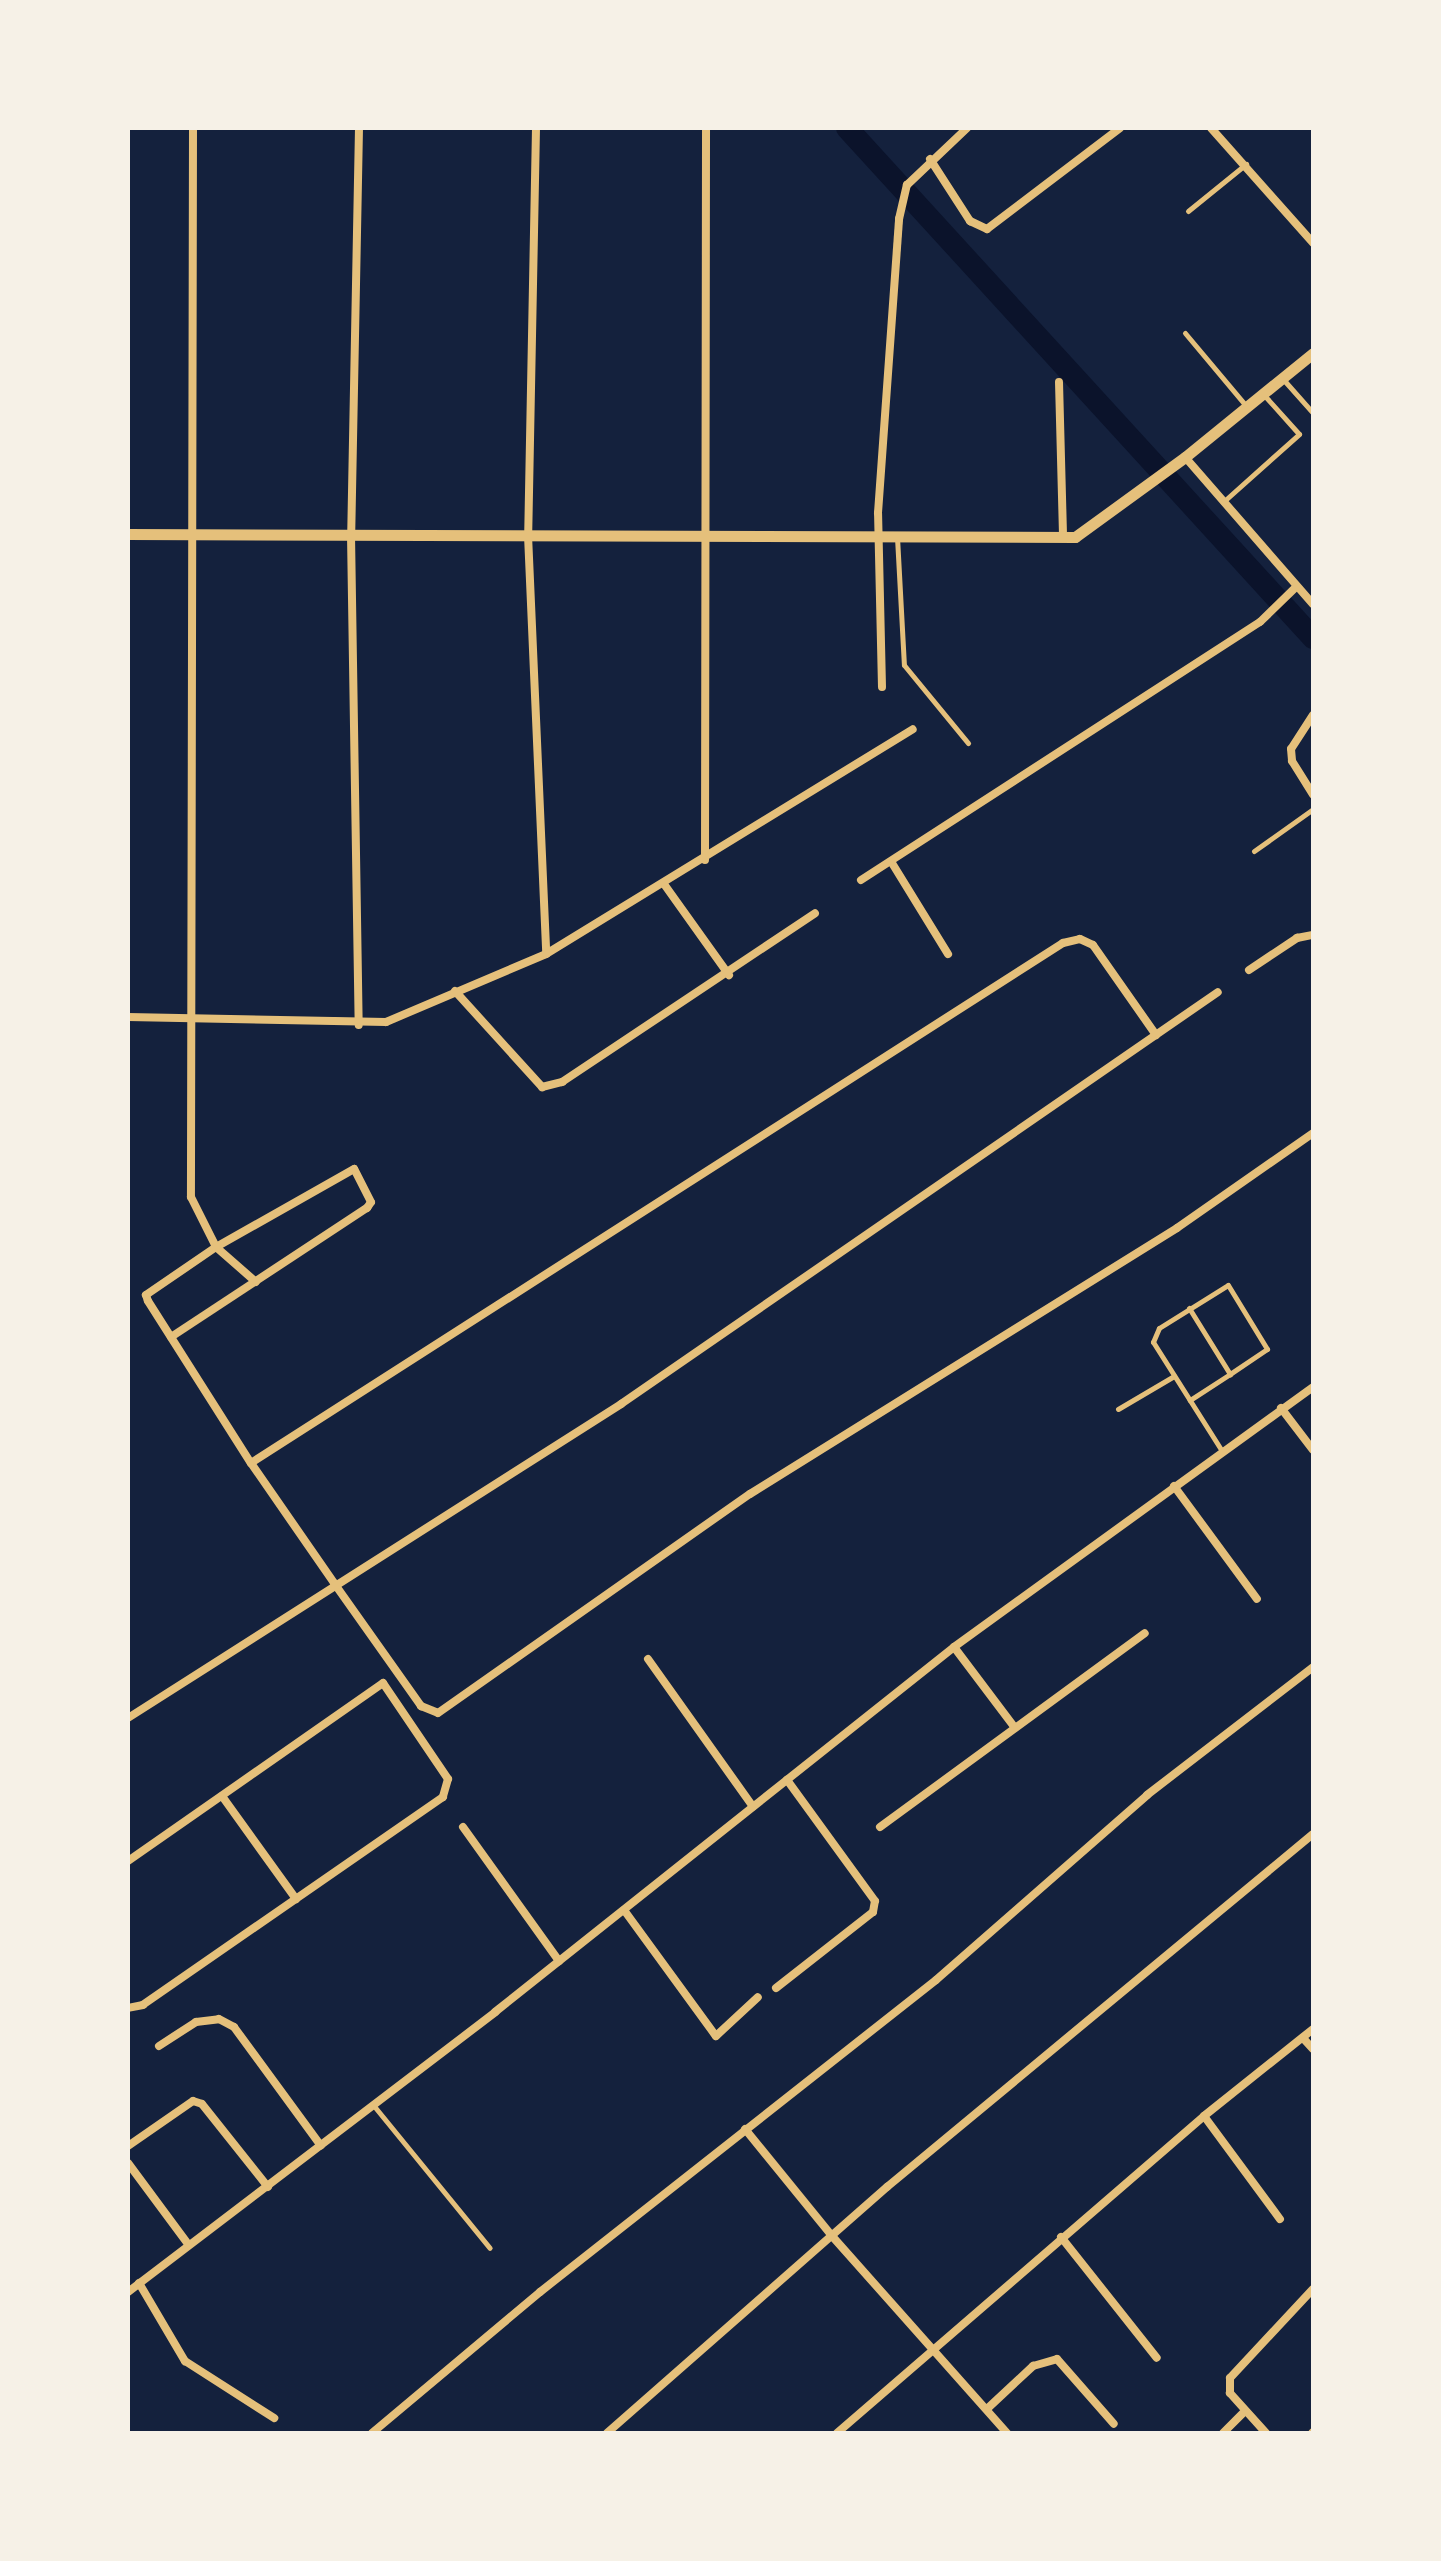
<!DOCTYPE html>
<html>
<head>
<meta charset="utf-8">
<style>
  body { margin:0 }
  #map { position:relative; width:1441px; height:2561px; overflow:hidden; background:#14213d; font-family:Inter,sans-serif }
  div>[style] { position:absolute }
  .canal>* { height:22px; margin:-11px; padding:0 11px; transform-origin:11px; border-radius:11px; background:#0b132b }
  .service>* { height:5px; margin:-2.5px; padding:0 2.5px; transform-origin:2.5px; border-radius:2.5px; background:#e5c07b }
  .minor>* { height:8px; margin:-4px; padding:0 4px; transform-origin:4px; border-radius:4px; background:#e5c07b }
  .tertiary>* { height:11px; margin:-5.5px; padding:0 5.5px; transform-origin:5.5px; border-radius:5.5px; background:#e5c07b }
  span { translate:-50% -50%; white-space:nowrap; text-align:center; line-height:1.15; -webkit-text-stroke:7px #f6f1e7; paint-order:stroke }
  .frame { position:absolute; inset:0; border:130px solid #f6f1e7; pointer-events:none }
</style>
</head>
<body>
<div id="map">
  <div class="canal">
    <div style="left:847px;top:128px;width:691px;rotate:47.58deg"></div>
  </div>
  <div class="service">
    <div style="left:1188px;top:211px;width:75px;rotate:-39deg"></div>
    <div style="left:1185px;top:333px;width:97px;rotate:50deg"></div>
    <div style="left:1282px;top:378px;width:47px;rotate:48.5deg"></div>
    <div style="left:1223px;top:502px;width:102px;rotate:-41.8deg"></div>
    <div style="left:1299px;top:434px;width:52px;rotate:-131.9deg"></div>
    <div style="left:897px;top:537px;width:128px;rotate:86.9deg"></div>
    <div style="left:904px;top:665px;width:101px;rotate:50.6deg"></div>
    <div style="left:1254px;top:851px;width:72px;rotate:-35.4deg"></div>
    <div style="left:1189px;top:1308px;width:78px;rotate:58.2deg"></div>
    <div style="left:1230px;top:1374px;width:48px;rotate:147deg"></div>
    <div style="left:1118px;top:1409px;width:65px;rotate:-30.5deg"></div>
    <div style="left:1222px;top:1451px;width:129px;rotate:-122.3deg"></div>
    <div style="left:1153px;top:1342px;width:15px;rotate:-67deg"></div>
    <div style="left:1159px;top:1328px;width:81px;rotate:-31.9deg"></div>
    <div style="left:1228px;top:1285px;width:75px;rotate:58.6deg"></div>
    <div style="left:1267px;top:1349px;width:45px;rotate:146deg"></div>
    <div style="left:374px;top:2106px;width:183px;rotate:50.8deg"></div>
  </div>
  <div class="minor">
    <div style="left:193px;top:128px;width:1069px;rotate:90.11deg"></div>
    <div style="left:191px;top:1197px;width:56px;rotate:63.4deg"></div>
    <div style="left:216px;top:1247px;width:53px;rotate:41.2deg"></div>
    <div style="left:359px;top:128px;width:407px;rotate:91.1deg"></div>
    <div style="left:351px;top:535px;width:490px;rotate:89.1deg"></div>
    <div style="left:536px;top:128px;width:407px;rotate:91.1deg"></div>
    <div style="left:528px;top:535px;width:419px;rotate:87.5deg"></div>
    <div style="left:1211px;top:128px;width:154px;rotate:48.4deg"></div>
    <div style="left:930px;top:159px;width:74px;rotate:57.2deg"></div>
    <div style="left:970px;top:221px;width:19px;rotate:25deg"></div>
    <div style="left:987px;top:229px;width:167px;rotate:-37.2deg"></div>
    <div style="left:1059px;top:382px;width:155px;rotate:88.5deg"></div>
    <div style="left:1185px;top:457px;width:195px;rotate:49deg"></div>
    <div style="left:882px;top:687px;width:174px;rotate:-91.3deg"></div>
    <div style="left:878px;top:513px;width:295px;rotate:-85.9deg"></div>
    <div style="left:899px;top:219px;width:35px;rotate:-77deg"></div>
    <div style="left:907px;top:185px;width:83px;rotate:-43.5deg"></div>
    <div style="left:1313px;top:715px;width:40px;rotate:122.9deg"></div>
    <div style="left:1291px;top:749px;width:12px;rotate:85deg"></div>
    <div style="left:1292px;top:761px;width:40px;rotate:58deg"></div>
    <div style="left:705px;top:860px;width:732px;rotate:-89.92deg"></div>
    <div style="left:892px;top:863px;width:107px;rotate:58.4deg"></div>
    <div style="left:861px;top:880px;width:475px;rotate:-32.9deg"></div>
    <div style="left:1260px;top:622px;width:50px;rotate:-44.2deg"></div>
    <div style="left:664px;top:884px;width:112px;rotate:54.5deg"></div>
    <div style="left:1249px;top:970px;width:58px;rotate:-33.7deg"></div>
    <div style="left:1297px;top:938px;width:16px;rotate:-11deg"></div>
    <div style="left:455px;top:991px;width:130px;rotate:47.8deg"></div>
    <div style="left:542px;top:1087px;width:21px;rotate:-14deg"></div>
    <div style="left:562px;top:1082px;width:304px;rotate:-33.7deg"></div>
    <div style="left:128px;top:1017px;width:258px;rotate:1.1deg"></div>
    <div style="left:386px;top:1022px;width:174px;rotate:-23deg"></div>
    <div style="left:546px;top:954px;width:430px;rotate:-31.5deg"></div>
    <div style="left:171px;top:1337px;width:235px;rotate:-33.4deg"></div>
    <div style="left:367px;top:1208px;width:7px;rotate:-56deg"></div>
    <div style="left:371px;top:1202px;width:37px;rotate:-117deg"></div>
    <div style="left:354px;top:1169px;width:159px;rotate:150.5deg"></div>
    <div style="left:216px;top:1247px;width:85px;rotate:145.6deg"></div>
    <div style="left:146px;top:1295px;width:6px;rotate:72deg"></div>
    <div style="left:148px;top:1301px;width:192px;rotate:57.6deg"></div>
    <div style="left:251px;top:1463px;width:146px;rotate:55.3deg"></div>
    <div style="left:334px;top:1583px;width:151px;rotate:54.7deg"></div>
    <div style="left:421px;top:1706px;width:18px;rotate:22deg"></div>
    <div style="left:438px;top:1713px;width:381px;rotate:-35.1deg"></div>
    <div style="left:750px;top:1494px;width:503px;rotate:-31.92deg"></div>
    <div style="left:1177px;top:1228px;width:166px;rotate:-34.9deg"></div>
    <div style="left:1281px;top:1408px;width:53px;rotate:52.7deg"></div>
    <div style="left:251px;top:1463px;width:964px;rotate:-32.64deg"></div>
    <div style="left:1063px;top:943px;width:17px;rotate:-13deg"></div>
    <div style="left:1080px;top:939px;width:14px;rotate:25deg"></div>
    <div style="left:1093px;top:945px;width:110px;rotate:55deg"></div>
    <div style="left:1174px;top:1486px;width:140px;rotate:53.7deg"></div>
    <div style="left:954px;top:1647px;width:101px;rotate:53deg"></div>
    <div style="left:648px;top:1659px;width:181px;rotate:54.6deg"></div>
    <div style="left:128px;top:1718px;width:585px;rotate:-32.49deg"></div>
    <div style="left:621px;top:1404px;width:725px;rotate:-34.61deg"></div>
    <div style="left:222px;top:1796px;width:127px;rotate:54.3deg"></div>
    <div style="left:463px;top:1827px;width:165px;rotate:54.4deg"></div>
    <div style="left:880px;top:1827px;width:328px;rotate:-36.2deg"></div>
    <div style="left:128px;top:1861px;width:311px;rotate:-34.9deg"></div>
    <div style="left:383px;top:1683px;width:116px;rotate:55.9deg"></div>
    <div style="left:448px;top:1779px;width:19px;rotate:106deg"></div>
    <div style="left:443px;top:1797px;width:365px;rotate:145.3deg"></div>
    <div style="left:143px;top:2005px;width:15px;rotate:169deg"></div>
    <div style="left:624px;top:1910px;width:156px;rotate:53.9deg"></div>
    <div style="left:716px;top:2036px;width:57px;rotate:-42.9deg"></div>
    <div style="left:776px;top:1988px;width:123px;rotate:-38.1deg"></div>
    <div style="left:873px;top:1912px;width:11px;rotate:-80deg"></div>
    <div style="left:875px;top:1901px;width:150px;rotate:-126deg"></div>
    <div style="left:1303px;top:2038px;width:15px;rotate:48deg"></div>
    <div style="left:159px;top:2046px;width:44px;rotate:-33deg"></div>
    <div style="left:196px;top:2022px;width:23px;rotate:-7deg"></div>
    <div style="left:219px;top:2019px;width:17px;rotate:28deg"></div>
    <div style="left:234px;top:2027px;width:147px;rotate:53.8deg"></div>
    <div style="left:1204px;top:2116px;width:128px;rotate:53.6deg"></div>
    <div style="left:745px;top:2129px;width:138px;rotate:50.9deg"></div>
    <div style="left:832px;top:2236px;width:264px;rotate:48.4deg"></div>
    <div style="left:128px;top:2146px;width:79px;rotate:-34.7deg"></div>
    <div style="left:193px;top:2101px;width:9px;rotate:18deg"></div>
    <div style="left:202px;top:2104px;width:106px;rotate:51.5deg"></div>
    <div style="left:128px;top:2163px;width:101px;rotate:53.5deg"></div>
    <div style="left:1061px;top:2237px;width:154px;rotate:51.6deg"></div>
    <div style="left:139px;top:2283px;width:91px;rotate:59.5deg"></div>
    <div style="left:185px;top:2361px;width:106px;rotate:32.6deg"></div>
    <div style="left:128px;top:2292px;width:462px;rotate:-37.3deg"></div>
    <div style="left:495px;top:2012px;width:586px;rotate:-38.49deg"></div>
    <div style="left:954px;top:1647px;width:443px;rotate:-35.9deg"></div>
    <div style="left:988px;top:2408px;width:62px;rotate:-43deg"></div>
    <div style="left:1033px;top:2366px;width:25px;rotate:-16deg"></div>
    <div style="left:1057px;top:2359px;width:86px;rotate:48.8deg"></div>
    <div style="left:372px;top:2433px;width:219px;rotate:-40deg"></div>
    <div style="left:540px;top:2292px;width:504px;rotate:-38.23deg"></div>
    <div style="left:936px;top:1980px;width:281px;rotate:-41.2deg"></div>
    <div style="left:1147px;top:1795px;width:210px;rotate:-37.6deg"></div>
    <div style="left:607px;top:2433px;width:373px;rotate:-41.3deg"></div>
    <div style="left:887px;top:2187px;width:553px;rotate:-39.65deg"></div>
    <div style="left:837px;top:2433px;width:485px;rotate:-40.8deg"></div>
    <div style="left:1204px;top:2116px;width:139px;rotate:-38.6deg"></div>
    <div style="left:1223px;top:2433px;width:31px;rotate:-45deg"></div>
    <div style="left:1266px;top:2433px;width:54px;rotate:-132deg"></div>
    <div style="left:1230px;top:2393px;width:15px;rotate:-90deg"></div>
    <div style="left:1230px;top:2378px;width:122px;rotate:-47deg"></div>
    <div style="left:1312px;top:2433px;width:1px;rotate:-45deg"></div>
  </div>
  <div class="tertiary">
    <div style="left:128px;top:534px;width:947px;rotate:0.18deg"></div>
    <div style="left:1075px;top:537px;width:136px;rotate:-36deg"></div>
    <div style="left:1185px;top:457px;width:165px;rotate:-39.1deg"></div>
  </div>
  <div class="frame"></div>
</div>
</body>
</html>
